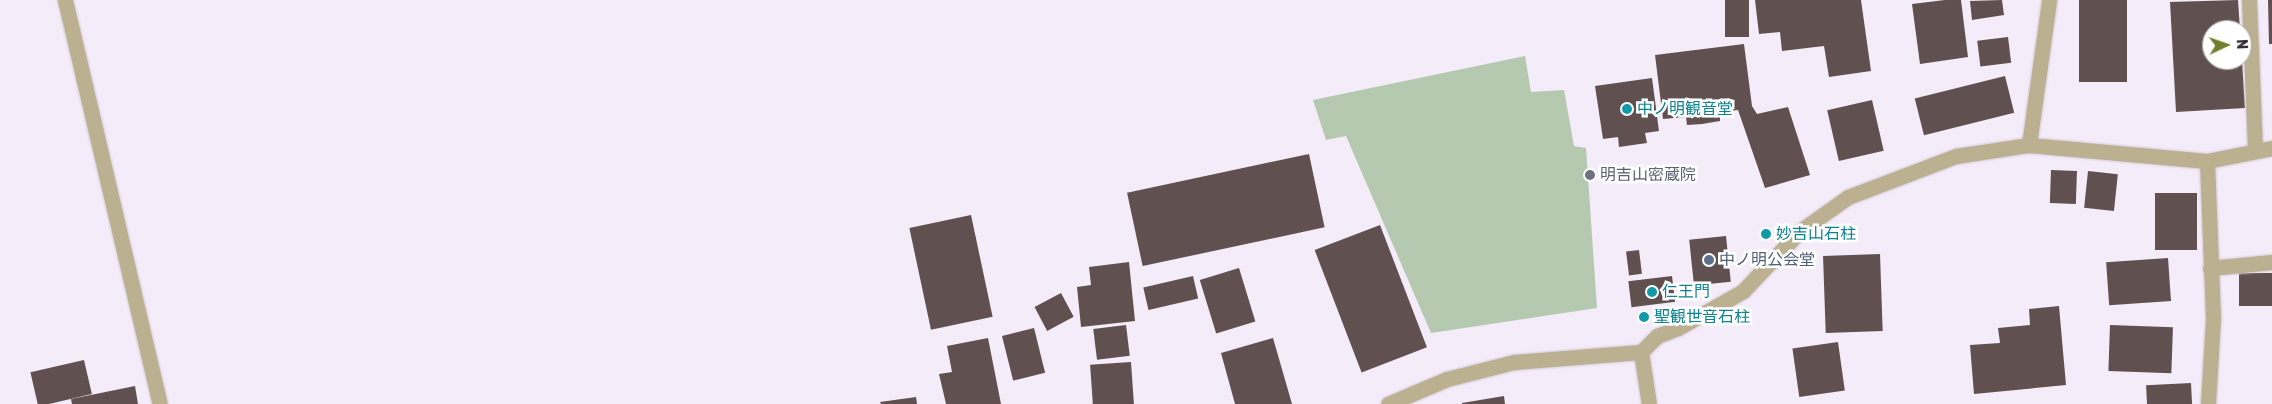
<!DOCTYPE html>
<html>
<head>
<meta charset="utf-8">
<style>
  body { margin:0 }
  #map { position:relative; width:2272px; height:404px; overflow:hidden; background:#f5ecf9; font-family:Rubik,"Noto Sans JP",sans-serif }
  div>[style] { position:absolute }
  .green>* { inset:0; background:#b5c9b1 }
  .building>* { inset:0; background:#605150; transform-origin:0 0 }
  .roads { filter:drop-shadow(0 0 1px #d2cad5) drop-shadow(0 0 1px #d2cad5) }
  .service>* { height:15px; margin:-7.5px; padding:0 7.5px; transform-origin:7.5px; border-radius:7.5px; background:#bbb08f }
  .minor>* { height:15px; margin:-7.5px; padding:0 7.5px; transform-origin:7.5px; border-radius:7.5px; background:#bbb08f }
  .dots>* { width:14px; height:14px; translate:-50% -50%; box-sizing:border-box; border:2px solid #fff; border-radius:50% }
  span { translate:-50% -50%; white-space:nowrap; text-align:center; line-height:1.15; -webkit-text-stroke:5px #fff; paint-order:stroke }
  .culture-label { font-size:16px; color:#0d838f }
  .left { translate:0 -50%; text-align:left }
  .worship-label { font-size:16px; color:#5b616d }
  .service-label { font-size:16px; color:#4e5e75 }
  .north { position:absolute; left:2202px; top:20px; width:50px; height:50px; box-sizing:border-box; background:#fff; border:1px solid #adabad; border-radius:50%; rotate:87deg; font-size:14px; font-weight:700; line-height:20px; text-align:center; color:#322e33 }
  .north::after { content:''; display:block; margin:auto; width:18px; height:22px; background:#737f2c; clip-path:polygon(50% 0,100% 100%,50% 72%,0 100%) }
</style>
</head>
<body>
<div id="map">
  <div class="green">
    <div style="clip-path:polygon(1525px 56px,1531px 92px,1564px 90px,1574px 146px,1586px 148px,1597px 308px,1431px 333px,1346px 136px,1326px 140px,1313px 100px)"></div>
  </div>
  <div class="building">
    <div style="left:1725px;top:0;width:24px;height:37px"></div>
    <div style="clip-path:polygon(1755px 0,1861px 0,1871px 71px,1829px 77px,1824px 46px,1782px 51px,1780px 32px,1759px 34px)"></div>
    <div style="clip-path:polygon(1945px 0,1961px 0,1968px 57px,1920px 64px,1912px 4px)"></div>
    <div style="clip-path:polygon(2002px 0,2004px 15px,1972px 20px,1970px 1px)"></div>
    <div style="left:2079px;top:0;width:48px;height:82px"></div>
    <div style="clip-path:polygon(2238px 0,2240px 30px,2212px 30px,2212px 60px,2242px 60px,2245px 108px,2176px 112px,2170px 2px)"></div>
    <div style="clip-path:polygon(2268px 0,2272px 0,2272px 44px,2269px 44px)"></div>
    <div style="left:2008px;top:37px;width:26px;height:31px;rotate:83deg"></div>
    <div style="clip-path:polygon(1744px 44px,1752px 106px,1757px 114px,1788px 107px,1810px 175px,1765px 188px,1738px 110px,1720px 112px,1720px 121px,1702px 124px,1687px 125px,1686px 117px,1663px 119px,1655px 55px)"></div>
    <div style="left:2005px;top:76px;width:38px;height:93px;rotate:76deg"></div>
    <div style="clip-path:polygon(1652px 78px,1659px 131px,1645px 133px,1647px 143px,1619px 147px,1618px 137px,1603px 139px,1595px 86px)"></div>
    <div style="left:1872px;top:100px;width:52px;height:46px;rotate:77deg"></div>
    <div style="left:1309px;top:154px;width:75px;height:186px;rotate:78deg"></div>
    <div style="left:2051px;top:170px;width:26px;height:33px;rotate:2deg"></div>
    <div style="left:2088px;top:171px;width:30px;height:37px;rotate:6deg"></div>
    <div style="left:2155px;top:193px;width:42px;height:57px"></div>
    <div style="left:971px;top:215px;width:104px;height:63px;rotate:78deg"></div>
    <div style="left:1380px;top:225px;width:131px;height:70px;rotate:69deg"></div>
    <div style="left:1726px;top:236px;width:46px;height:37px;rotate:84deg"></div>
    <div style="left:1639px;top:250px;width:24px;height:13px;rotate:83deg"></div>
    <div style="left:1880px;top:254px;width:77px;height:57px;rotate:88deg"></div>
    <div style="left:2168px;top:258px;width:43px;height:62px;rotate:86deg"></div>
    <div style="clip-path:polygon(1129px 262px,1135px 321px,1081px 327px,1077px 287px,1091px 285px,1089px 267px)"></div>
    <div style="left:1239px;top:268px;width:56px;height:41px;rotate:73deg"></div>
    <div style="left:2272px;top:273px;width:33px;height:33px;rotate:90deg"></div>
    <div style="left:1193px;top:276px;width:23px;height:51px;rotate:77deg"></div>
    <div style="left:1672px;top:276px;width:26px;height:44px;rotate:83deg"></div>
    <div style="left:1061px;top:293px;width:27px;height:30px;rotate:62deg"></div>
    <div style="clip-path:polygon(2059px 306px,2066px 385px,1974px 394px,1970px 345px,2000px 343px,1998px 328px,2030px 325px,2029px 309px)"></div>
    <div style="left:1126px;top:325px;width:31px;height:33px;rotate:83deg"></div>
    <div style="left:2110px;top:325px;width:63px;height:46px;rotate:2deg"></div>
    <div style="left:1034px;top:328px;width:46px;height:33px;rotate:76deg"></div>
    <div style="clip-path:polygon(988px 338px,1001px 404px,946px 404px,939px 374px,952px 372px,947px 346px)"></div>
    <div style="clip-path:polygon(1273px 338px,1292px 404px,1235px 404px,1221px 353px)"></div>
    <div style="left:1838px;top:342px;width:49px;height:46px;rotate:82deg"></div>
    <div style="left:84px;top:360px;width:35px;height:55px;rotate:77deg"></div>
    <div style="left:1131px;top:362px;width:42px;height:41px;rotate:86deg"></div>
    <div style="left:2191px;top:383px;width:21px;height:45px;rotate:87deg"></div>
    <div style="clip-path:polygon(135px 386px,138px 404px,72px 404px,71px 399px)"></div>
    <div style="clip-path:polygon(1504px 396px,1505px 404px,1462px 404px,1462px 403px)"></div>
    <div style="clip-path:polygon(916px 397px,917px 404px,881px 404px,880px 402px)"></div>
  </div>
  <div class="roads">
    <div class="service">
      <div style="left:2210px;top:268px;width:62px;rotate:-5.5deg"></div>
    </div>
    <div class="minor">
      <div style="left:65px;top:0;width:415px;rotate:76.8deg"></div>
      <div style="left:2249px;top:0;width:151px;rotate:87.7deg"></div>
      <div style="left:2029px;top:145px;width:146px;rotate:-82.1deg"></div>
      <div style="left:2207px;top:161px;width:158px;rotate:87.8deg"></div>
      <div style="left:2213px;top:319px;width:85px;rotate:93.4deg"></div>
      <div style="left:1641px;top:352px;width:53px;rotate:81.3deg"></div>
      <div style="left:1388px;top:404px;width:64px;rotate:-23deg"></div>
      <div style="left:1447px;top:379px;width:69px;rotate:-14.2deg"></div>
      <div style="left:1514px;top:362px;width:127px;rotate:-4.5deg"></div>
      <div style="left:1641px;top:352px;width:23px;rotate:-45deg"></div>
      <div style="left:1657px;top:336px;width:22px;rotate:-21deg"></div>
      <div style="left:1678px;top:328px;width:75px;rotate:-29.6deg"></div>
      <div style="left:1743px;top:291px;width:83px;rotate:-46.5deg"></div>
      <div style="left:1800px;top:231px;width:59px;rotate:-35.3deg"></div>
      <div style="left:1848px;top:197px;width:116px;rotate:-20.8deg"></div>
      <div style="left:1956px;top:156px;width:74px;rotate:-8.6deg"></div>
      <div style="left:2029px;top:145px;width:179px;rotate:5.1deg"></div>
      <div style="left:2207px;top:161px;width:66px;rotate:-11.3deg"></div>
    </div>
  </div>
  <div class="dots">
    <div style="left:1627px;top:109px;background:#0f9aa8"></div>
    <div style="left:1590px;top:175px;background:#6b7280"></div>
    <div style="left:1766px;top:234px;background:#0f9aa8"></div>
    <div style="left:1709px;top:260px;background:#5c6f8a"></div>
    <div style="left:1652px;top:292px;background:#0f9aa8"></div>
    <div style="left:1644px;top:317px;background:#0f9aa8"></div>
  </div>
  <div class="culture-label">
    <span class="left" style="left:1637px;top:109px">中ノ明観音堂</span>
    <span class="left" style="left:1776px;top:234px">妙吉山石柱</span>
    <span class="left" style="left:1662px;top:292px">仁王門</span>
    <span class="left" style="left:1654px;top:317px">聖観世音石柱</span>
  </div>
  <div class="worship-label">
    <span class="left" style="left:1600px;top:175px">明吉山密蔵院</span>
  </div>
  <div class="service-label">
    <span class="left" style="left:1719px;top:260px">中ノ明公会堂</span>
  </div>
  <div class="north">N</div>
</div>
</body>
</html>
